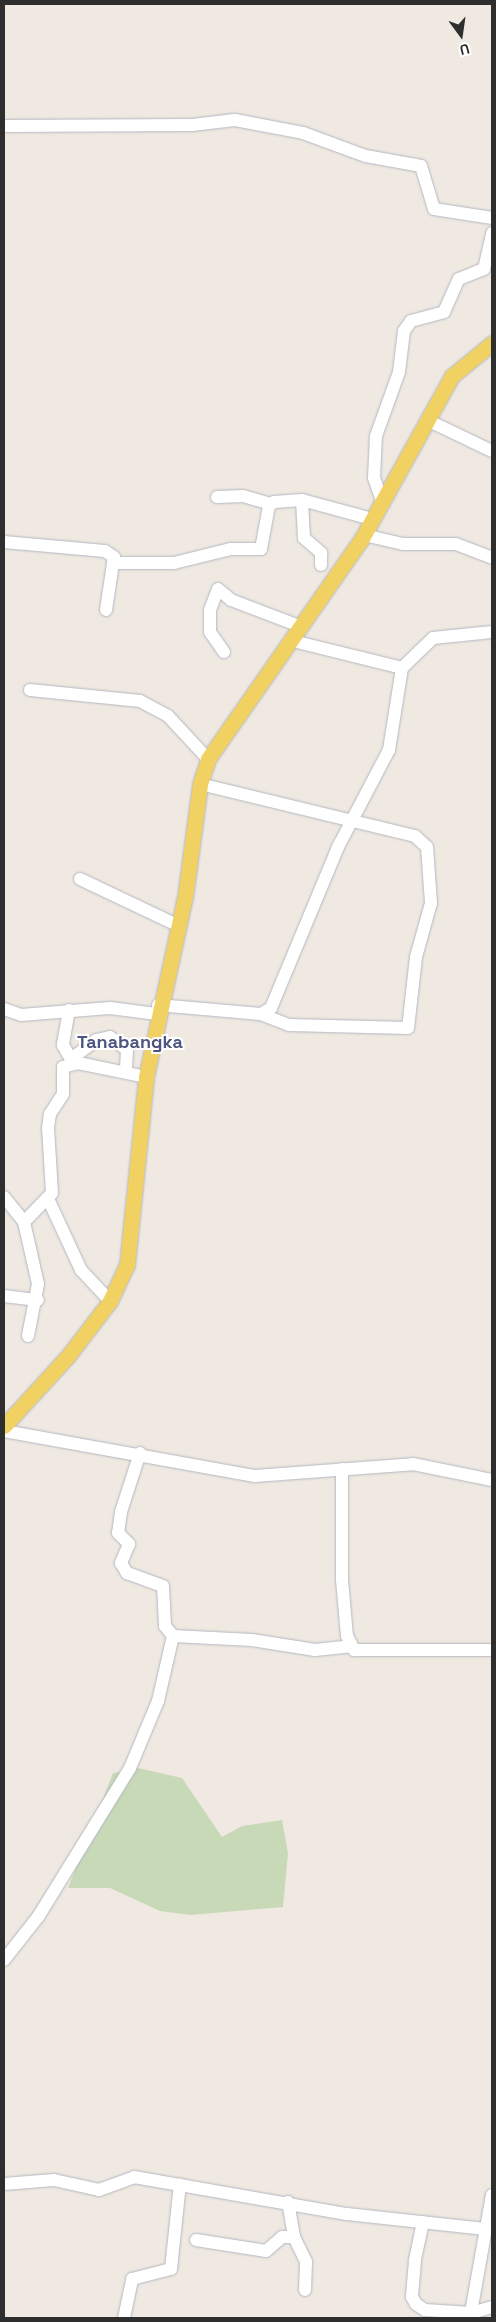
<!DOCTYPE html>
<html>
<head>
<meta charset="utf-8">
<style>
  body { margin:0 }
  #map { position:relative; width:496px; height:2322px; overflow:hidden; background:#efe9e1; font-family:"Space Grotesk",sans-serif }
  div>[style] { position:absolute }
  .cemetery>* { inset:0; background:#c8d9b8 }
  .roads { filter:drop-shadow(0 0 1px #b4b7c1) drop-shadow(0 0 1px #b4b7c1) }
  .minor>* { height:12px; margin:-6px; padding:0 6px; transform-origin:6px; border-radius:6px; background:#fff }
  .major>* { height:15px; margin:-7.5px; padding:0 7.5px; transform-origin:7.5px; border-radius:7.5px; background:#f2d163 }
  span { translate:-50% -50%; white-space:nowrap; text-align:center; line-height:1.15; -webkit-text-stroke:4px #fff; paint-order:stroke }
  .quarter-label { font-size:18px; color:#4d5680; font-weight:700 }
  .frame { position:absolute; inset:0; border:5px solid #2e2e2e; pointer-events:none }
  .north { position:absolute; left:436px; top:10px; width:50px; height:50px; -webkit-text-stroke:4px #fff; paint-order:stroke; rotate:166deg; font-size:14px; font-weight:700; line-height:20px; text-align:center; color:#2e2e2e }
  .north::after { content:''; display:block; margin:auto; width:18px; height:22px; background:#2e2e2e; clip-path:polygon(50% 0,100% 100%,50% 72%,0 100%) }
</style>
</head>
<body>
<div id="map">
  <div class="cemetery">
    <div style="clip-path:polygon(138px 1768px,182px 1778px,222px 1837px,242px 1826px,282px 1820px,288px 1853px,283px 1907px,190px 1915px,160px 1911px,110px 1888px,68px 1888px,113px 1773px)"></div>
  </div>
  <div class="roads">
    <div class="minor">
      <div style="left:4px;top:126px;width:188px;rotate:-0.3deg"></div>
      <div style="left:192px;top:125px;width:43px;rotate:-6.6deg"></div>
      <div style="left:235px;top:120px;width:69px;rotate:10.8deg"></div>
      <div style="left:303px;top:133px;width:67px;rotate:20.1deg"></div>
      <div style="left:366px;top:156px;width:56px;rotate:10.3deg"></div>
      <div style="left:421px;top:166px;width:45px;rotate:73.2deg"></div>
      <div style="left:434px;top:209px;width:59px;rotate:8.8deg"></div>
      <div style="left:427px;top:420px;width:72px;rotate:25.5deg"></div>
      <div style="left:217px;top:497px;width:26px;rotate:-2deg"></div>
      <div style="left:243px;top:496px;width:29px;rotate:16deg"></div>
      <div style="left:302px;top:500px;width:38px;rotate:87deg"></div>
      <div style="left:304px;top:538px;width:23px;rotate:41deg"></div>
      <div style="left:321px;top:553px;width:12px;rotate:90deg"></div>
      <div style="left:382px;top:501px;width:24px;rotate:-109deg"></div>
      <div style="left:374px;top:478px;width:42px;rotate:-87.3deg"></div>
      <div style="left:376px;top:436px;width:68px;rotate:-70.2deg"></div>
      <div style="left:399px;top:372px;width:41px;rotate:-83deg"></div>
      <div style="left:404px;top:331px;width:12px;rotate:-55deg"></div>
      <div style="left:411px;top:321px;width:34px;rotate:-15deg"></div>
      <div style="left:444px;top:312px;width:36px;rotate:-66deg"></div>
      <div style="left:459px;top:279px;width:27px;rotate:-22deg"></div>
      <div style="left:484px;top:269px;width:37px;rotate:-77deg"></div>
      <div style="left:364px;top:535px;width:40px;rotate:13deg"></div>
      <div style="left:403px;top:544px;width:53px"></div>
      <div style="left:456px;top:544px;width:39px;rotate:21deg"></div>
      <div style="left:4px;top:542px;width:101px;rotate:5.1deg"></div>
      <div style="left:105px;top:551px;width:11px;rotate:34deg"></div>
      <div style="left:114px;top:557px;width:6px;rotate:99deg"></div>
      <div style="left:106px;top:610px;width:48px;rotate:-81.5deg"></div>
      <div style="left:113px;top:563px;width:61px"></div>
      <div style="left:174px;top:563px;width:59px;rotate:-13.8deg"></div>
      <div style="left:231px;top:549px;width:30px"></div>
      <div style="left:261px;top:549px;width:44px;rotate:-79.5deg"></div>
      <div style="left:269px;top:506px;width:6px;rotate:-39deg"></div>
      <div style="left:274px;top:502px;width:28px;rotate:-4deg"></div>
      <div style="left:302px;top:500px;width:73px;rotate:15.2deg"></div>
      <div style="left:293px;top:641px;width:112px;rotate:13.9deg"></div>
      <div style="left:402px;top:668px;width:43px;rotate:-44.1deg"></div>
      <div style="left:433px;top:638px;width:59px;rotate:-5.8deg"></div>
      <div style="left:224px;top:652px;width:24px;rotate:-125deg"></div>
      <div style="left:210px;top:632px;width:22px;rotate:-90deg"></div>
      <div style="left:210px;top:610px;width:22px;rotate:-69deg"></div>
      <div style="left:218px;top:589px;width:17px;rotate:40deg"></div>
      <div style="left:231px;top:600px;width:76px;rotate:20.8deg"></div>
      <div style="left:30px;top:690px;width:111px;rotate:5.7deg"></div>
      <div style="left:140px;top:701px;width:32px;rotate:28deg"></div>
      <div style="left:168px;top:716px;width:59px;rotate:47.1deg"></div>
      <div style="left:200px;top:784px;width:221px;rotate:13.6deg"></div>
      <div style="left:415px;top:836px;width:16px;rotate:43deg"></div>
      <div style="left:427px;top:847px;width:56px;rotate:85.9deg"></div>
      <div style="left:431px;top:903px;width:56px;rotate:105.5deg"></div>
      <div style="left:416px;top:957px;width:71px;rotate:96.4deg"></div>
      <div style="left:408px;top:1028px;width:119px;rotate:-178.6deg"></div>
      <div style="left:289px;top:1025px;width:30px;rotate:-159deg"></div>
      <div style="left:80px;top:879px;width:110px;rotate:25.4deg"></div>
      <div style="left:158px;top:1005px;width:103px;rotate:5deg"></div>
      <div style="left:261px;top:1014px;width:12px;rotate:-31deg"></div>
      <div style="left:271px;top:1008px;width:174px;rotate:-67.4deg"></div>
      <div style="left:338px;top:847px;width:110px;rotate:-62.3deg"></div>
      <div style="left:389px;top:750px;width:83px;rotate:-81deg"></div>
      <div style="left:4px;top:1009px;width:18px;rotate:19deg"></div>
      <div style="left:21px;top:1015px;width:89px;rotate:-4.5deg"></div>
      <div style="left:110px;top:1008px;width:47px;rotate:7.3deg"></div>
      <div style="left:69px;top:1010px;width:36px;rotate:100deg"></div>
      <div style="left:63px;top:1045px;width:21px;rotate:61deg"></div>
      <div style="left:71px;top:1059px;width:31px;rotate:-37deg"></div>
      <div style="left:96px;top:1040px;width:14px;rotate:-12deg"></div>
      <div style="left:110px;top:1037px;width:21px;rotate:37deg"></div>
      <div style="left:127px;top:1050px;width:21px;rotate:93deg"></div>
      <div style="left:4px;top:1197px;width:32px;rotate:51deg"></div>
      <div style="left:49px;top:1201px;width:76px;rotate:65.1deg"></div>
      <div style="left:81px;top:1270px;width:42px;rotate:46.9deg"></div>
      <div style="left:4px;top:1296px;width:34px;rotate:7deg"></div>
      <div style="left:28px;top:1336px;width:53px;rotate:-79.1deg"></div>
      <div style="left:38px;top:1284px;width:64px;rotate:-102.7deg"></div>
      <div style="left:24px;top:1222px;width:40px;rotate:-46deg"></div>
      <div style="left:52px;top:1193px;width:65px;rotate:-93.5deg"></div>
      <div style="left:48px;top:1128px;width:14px;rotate:-82deg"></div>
      <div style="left:50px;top:1114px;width:24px;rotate:-57deg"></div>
      <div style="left:63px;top:1094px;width:27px;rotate:-90deg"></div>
      <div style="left:63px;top:1067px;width:16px;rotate:-15deg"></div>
      <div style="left:78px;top:1063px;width:69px;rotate:11.6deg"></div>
      <div style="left:4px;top:1431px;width:255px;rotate:10.2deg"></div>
      <div style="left:255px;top:1476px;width:158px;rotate:-4.3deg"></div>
      <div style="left:413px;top:1464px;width:81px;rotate:11.4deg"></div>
      <div style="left:140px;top:1453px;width:62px;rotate:107.9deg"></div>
      <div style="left:121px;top:1512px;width:21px;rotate:98deg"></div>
      <div style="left:118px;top:1533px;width:16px;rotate:45deg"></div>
      <div style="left:129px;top:1544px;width:21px;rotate:113deg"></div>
      <div style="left:121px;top:1563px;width:12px;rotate:59deg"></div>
      <div style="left:127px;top:1573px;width:38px;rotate:20deg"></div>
      <div style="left:163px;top:1586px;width:40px;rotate:87.1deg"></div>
      <div style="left:165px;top:1626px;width:13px;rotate:51deg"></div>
      <div style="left:342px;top:1469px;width:111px;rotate:90deg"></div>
      <div style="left:342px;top:1580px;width:56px;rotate:84.9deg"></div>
      <div style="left:347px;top:1636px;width:16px;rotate:63deg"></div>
      <div style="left:354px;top:1650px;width:138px"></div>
      <div style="left:4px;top:1960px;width:55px;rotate:-51.7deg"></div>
      <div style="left:38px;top:1917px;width:175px;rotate:-58.3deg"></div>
      <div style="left:130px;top:1768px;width:73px;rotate:-67.3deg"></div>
      <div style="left:158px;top:1701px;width:67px;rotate:-77deg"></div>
      <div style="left:173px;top:1636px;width:79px;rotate:2.9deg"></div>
      <div style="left:252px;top:1640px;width:64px;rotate:9deg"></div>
      <div style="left:315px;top:1650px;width:36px;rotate:-6deg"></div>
      <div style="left:4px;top:2184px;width:50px;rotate:-4.6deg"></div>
      <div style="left:54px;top:2180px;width:46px;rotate:12.5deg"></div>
      <div style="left:99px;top:2190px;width:37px;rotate:-20deg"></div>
      <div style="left:134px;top:2177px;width:216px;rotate:9.9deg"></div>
      <div style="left:347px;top:2214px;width:139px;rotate:6.2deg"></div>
      <div style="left:288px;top:2202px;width:36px;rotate:80deg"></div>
      <div style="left:294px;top:2237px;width:28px;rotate:64deg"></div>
      <div style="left:306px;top:2262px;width:28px;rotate:92deg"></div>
      <div style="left:423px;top:2222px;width:40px;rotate:102deg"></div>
      <div style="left:415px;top:2261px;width:36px;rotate:95deg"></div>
      <div style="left:412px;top:2297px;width:8px;rotate:60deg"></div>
      <div style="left:416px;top:2304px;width:11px;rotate:34deg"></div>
      <div style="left:425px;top:2310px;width:46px;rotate:3.7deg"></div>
      <div style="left:471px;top:2313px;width:22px;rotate:-16deg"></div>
      <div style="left:196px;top:2240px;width:71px;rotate:8.9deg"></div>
      <div style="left:266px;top:2251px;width:21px;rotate:-41deg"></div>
      <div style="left:282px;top:2237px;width:12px"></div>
      <div style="left:124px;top:2318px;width:40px;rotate:-78deg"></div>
      <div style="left:132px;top:2279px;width:40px;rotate:-14.4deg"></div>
      <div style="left:171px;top:2269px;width:85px;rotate:-84deg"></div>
      <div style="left:470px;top:2318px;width:125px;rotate:-79.9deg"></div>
    </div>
    <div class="major">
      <div style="left:4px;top:1426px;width:95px;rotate:-47.6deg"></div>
      <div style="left:68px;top:1356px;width:69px;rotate:-52.6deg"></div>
      <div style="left:110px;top:1301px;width:40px;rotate:-65deg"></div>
      <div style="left:127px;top:1265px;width:189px;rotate:-84.2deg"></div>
      <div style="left:146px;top:1077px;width:184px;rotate:-77.8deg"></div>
      <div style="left:185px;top:897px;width:114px;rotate:-82.4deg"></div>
      <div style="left:200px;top:784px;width:26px;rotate:-72deg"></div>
      <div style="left:208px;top:759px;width:267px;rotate:-55.1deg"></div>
      <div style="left:361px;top:540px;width:188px;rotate:-61deg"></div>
      <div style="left:452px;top:376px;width:52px;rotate:-39.5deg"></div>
    </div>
  </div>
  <div class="quarter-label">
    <span style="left:130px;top:1042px">Tanabangka</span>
  </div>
  <div class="frame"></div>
  <div class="north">U</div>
</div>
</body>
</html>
